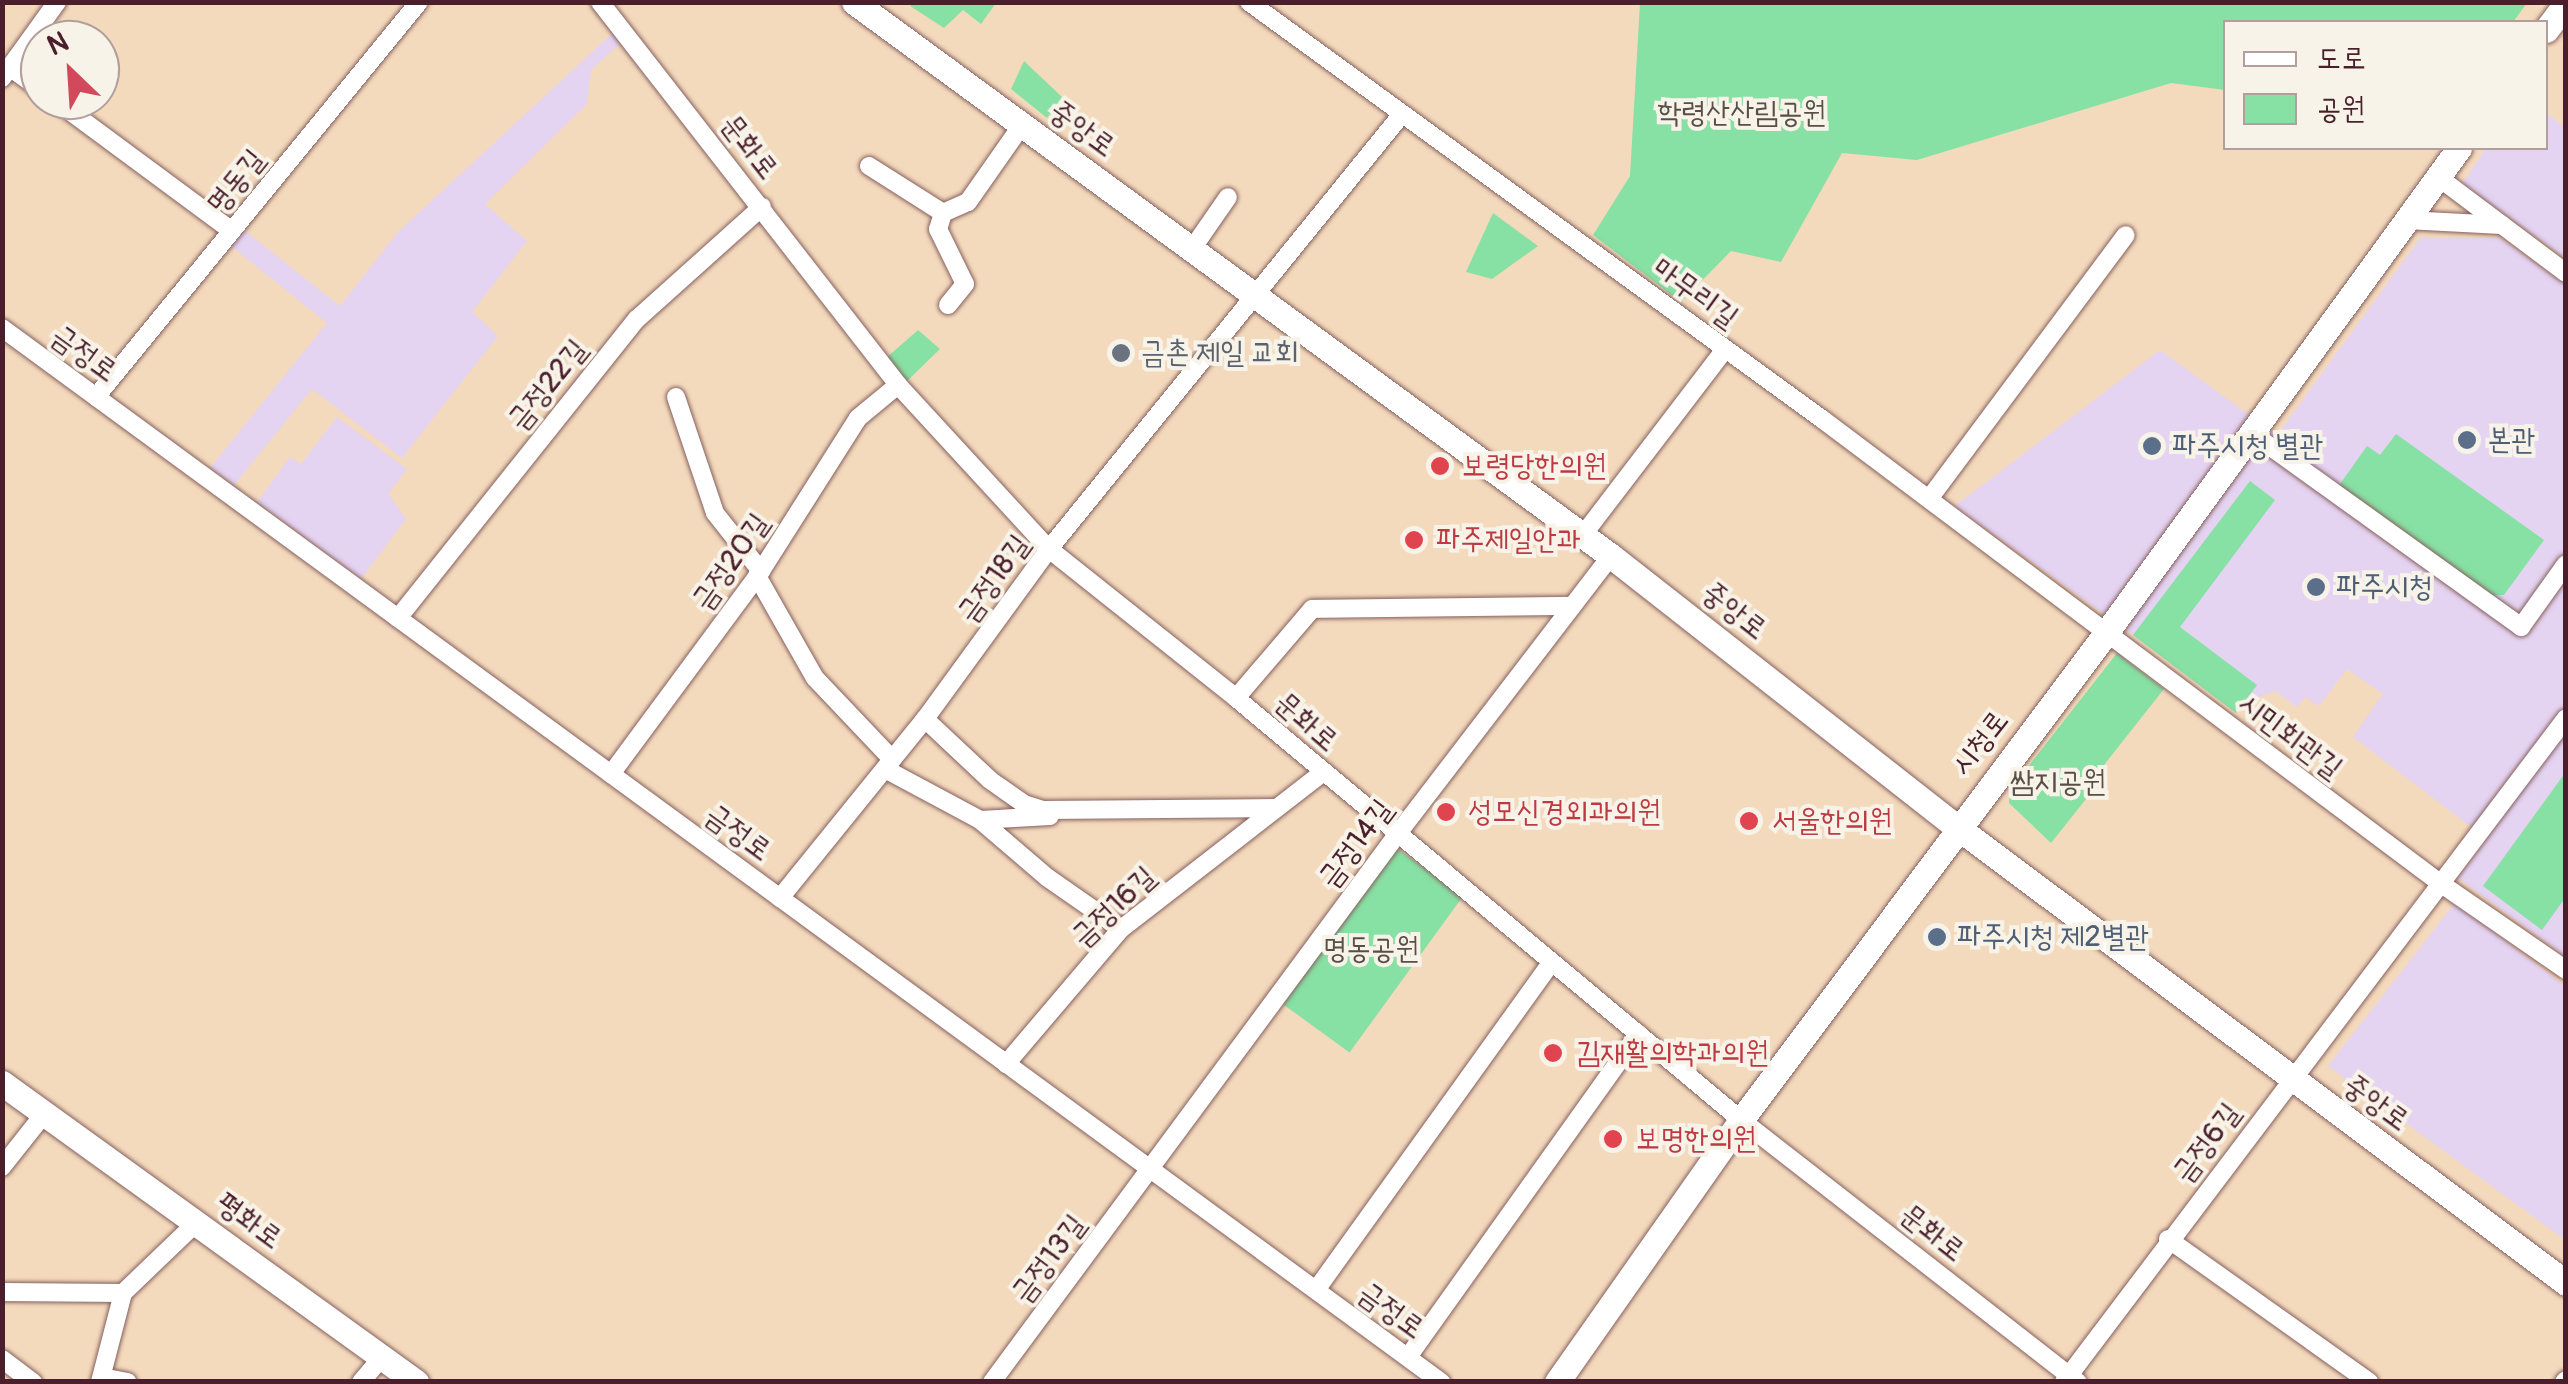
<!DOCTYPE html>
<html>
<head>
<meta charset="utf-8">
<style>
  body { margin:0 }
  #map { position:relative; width:2568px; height:1384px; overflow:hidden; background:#f4dabd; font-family:Pangolin,"Poor Story",sans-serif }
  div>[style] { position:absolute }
  .built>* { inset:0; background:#e4d3f1 }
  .green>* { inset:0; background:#87e0a4; transform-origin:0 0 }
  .roads { filter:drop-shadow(0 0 2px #86605e) drop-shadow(0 0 2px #86605e) }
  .street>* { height:18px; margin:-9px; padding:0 9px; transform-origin:9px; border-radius:9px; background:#fff }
  .secondary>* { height:25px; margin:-12.5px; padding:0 12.5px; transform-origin:12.5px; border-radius:12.5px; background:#fff }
  .dots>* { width:28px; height:28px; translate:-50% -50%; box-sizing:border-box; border:5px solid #f7f3e8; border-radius:50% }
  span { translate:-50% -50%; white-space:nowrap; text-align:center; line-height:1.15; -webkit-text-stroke:8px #f7f3e8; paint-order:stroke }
  .park-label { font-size:30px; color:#594f49 }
  .street-label { font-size:30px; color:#4a1f2b }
  .worship-label { font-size:30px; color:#5b616d }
  .left { translate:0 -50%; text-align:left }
  .service-label { font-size:30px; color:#4e5e75 }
  .health-label { font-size:30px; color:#be3a42 }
  .frame { position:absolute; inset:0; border:5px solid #4a1f2b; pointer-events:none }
  .legend { position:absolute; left:2223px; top:20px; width:325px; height:130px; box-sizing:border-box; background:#f7f3e8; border:2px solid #b29e9c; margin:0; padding:12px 18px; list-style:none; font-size:30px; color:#4a1f2b }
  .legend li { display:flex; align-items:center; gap:20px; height:50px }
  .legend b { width:50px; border:2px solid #b29e9c }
  .north { position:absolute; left:20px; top:20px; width:100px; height:100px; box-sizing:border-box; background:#f7f3e8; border:2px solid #b29e9c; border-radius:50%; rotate:335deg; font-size:28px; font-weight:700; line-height:40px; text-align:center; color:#4a1f2b }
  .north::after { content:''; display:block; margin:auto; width:35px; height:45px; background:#d1495b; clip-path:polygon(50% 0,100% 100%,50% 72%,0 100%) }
</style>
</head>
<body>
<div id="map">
  <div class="built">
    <div style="clip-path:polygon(616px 30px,624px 40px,591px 70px,587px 104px,485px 204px,527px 241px,472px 312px,498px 336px,402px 458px,312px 389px,234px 485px,210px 468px,327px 323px,231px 246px,244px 230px,340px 306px,398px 232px)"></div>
    <div style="clip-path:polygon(2546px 112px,2565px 128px,2565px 258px,2462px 184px,2486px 148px,2546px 148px)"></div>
    <div style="clip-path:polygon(2421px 237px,2498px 237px,2565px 284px,2565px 956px,2458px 878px,2487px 839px,2353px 737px,2383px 694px,2347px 669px,2319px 706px,2305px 697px,2297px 707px,2275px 691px,2232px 707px,1955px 506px,2160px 350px,2277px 435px)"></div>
    <div style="clip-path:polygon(337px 417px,407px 469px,388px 494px,406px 519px,361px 579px,257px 502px,290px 457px,301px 464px)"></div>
    <div style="clip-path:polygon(2455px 903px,2565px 986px,2565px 1240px,2328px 1066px)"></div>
  </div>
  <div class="green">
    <div style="clip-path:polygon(915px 3px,915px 2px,996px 3px,981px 24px,963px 10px,944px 28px,910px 6px)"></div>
    <div style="clip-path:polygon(1640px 3px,1640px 2px,2527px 3px,2513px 22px,2226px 22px,2225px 90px,2171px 83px,1917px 160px,1842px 153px,1781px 262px,1731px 251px,1681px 302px,1593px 235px,1630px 176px)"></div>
    <div style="clip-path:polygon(1024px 61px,1062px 97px,1047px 118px,1011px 89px)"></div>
    <div style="clip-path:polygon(1493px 213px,1538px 246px,1492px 279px,1466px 272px)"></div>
    <div style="clip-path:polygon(918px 330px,940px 349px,906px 382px,886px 358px)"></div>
    <div style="clip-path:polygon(2396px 434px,2544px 540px,2504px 595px,2489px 595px,2338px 487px,2367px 446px,2380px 455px)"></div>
    <div style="clip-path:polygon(2250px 481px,2275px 500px,2180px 627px,2257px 685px,2236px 713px,2133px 635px)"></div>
    <div style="clip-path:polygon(2117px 653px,2164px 689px,2100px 770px,2102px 779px,2051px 843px,2009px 803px,2010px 790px)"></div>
    <div style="clip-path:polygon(2565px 773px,2565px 898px,2542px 930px,2483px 886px)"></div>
    <div style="left:1395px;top:847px;width:84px;height:193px;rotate:36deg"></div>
  </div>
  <div class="roads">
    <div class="street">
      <div style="left:600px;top:2px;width:485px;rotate:52.1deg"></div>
      <div style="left:898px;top:385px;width:223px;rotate:47.4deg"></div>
      <div style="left:1049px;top:549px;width:239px;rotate:38.5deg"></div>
      <div style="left:1236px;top:698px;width:658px;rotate:39.88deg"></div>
      <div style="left:1741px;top:1120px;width:427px;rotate:37.9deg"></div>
      <div style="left:1249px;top:2px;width:709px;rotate:36.05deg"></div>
      <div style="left:1822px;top:419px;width:773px;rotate:36.9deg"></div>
      <div style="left:2440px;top:883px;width:153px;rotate:34.6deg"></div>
      <div style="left:11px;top:68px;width:36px;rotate:36deg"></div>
      <div style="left:2px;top:78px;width:94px;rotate:-54.1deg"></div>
      <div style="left:55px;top:100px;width:220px;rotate:36.5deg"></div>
      <div style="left:869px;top:166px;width:88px;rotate:32.4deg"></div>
      <div style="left:943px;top:213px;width:27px;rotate:-24deg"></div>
      <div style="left:968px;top:202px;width:94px;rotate:-55deg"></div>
      <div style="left:943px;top:213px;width:17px;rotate:107deg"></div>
      <div style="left:938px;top:229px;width:61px;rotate:63.9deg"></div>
      <div style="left:965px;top:284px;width:27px;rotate:129deg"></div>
      <div style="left:2406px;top:220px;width:96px;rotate:3deg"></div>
      <div style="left:2502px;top:225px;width:80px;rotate:-143.1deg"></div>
      <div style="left:2502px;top:225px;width:80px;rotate:36.9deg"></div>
      <div style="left:1192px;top:249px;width:63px;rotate:-55.3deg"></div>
      <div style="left:2px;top:328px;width:1784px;rotate:36.22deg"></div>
      <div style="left:96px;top:397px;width:510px;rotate:-50.73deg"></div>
      <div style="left:676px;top:397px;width:122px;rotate:71.4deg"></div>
      <div style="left:715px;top:513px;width:74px;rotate:51.6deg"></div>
      <div style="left:2250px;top:432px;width:334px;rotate:35.7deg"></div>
      <div style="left:2521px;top:627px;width:77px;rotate:-54.5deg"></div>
      <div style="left:1929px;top:499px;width:329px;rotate:-53.3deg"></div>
      <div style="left:1583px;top:535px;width:234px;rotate:-52.6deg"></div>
      <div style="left:757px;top:576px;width:117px;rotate:60.4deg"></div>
      <div style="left:815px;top:678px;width:112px;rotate:46.5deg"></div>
      <div style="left:398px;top:618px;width:383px;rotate:-51.4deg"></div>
      <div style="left:637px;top:319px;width:168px;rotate:-41.9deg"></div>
      <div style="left:1236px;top:698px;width:117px;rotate:-49.5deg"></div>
      <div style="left:1312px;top:609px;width:259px;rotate:-0.7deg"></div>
      <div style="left:925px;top:719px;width:89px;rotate:43.2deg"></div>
      <div style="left:990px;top:780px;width:42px;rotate:35.2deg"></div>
      <div style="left:1024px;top:804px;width:20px;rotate:18deg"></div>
      <div style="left:1043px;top:810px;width:232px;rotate:-0.5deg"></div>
      <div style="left:885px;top:769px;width:108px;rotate:28.2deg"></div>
      <div style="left:980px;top:820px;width:70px;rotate:-3.3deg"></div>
      <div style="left:611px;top:774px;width:252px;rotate:-53.5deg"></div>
      <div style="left:761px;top:571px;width:181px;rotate:-57.6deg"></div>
      <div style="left:858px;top:418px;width:52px;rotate:-39.5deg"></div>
      <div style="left:980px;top:820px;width:89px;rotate:40.5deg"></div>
      <div style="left:1048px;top:878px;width:89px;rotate:34.9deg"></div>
      <div style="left:780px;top:898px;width:230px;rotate:-51deg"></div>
      <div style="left:925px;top:719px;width:210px;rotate:-53.9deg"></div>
      <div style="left:1049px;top:549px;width:560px;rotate:-50.94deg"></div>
      <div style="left:1006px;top:1064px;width:177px;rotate:-49.6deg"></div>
      <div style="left:1121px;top:929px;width:254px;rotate:-37.8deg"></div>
      <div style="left:2px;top:1167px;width:68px;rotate:-51.6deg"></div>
      <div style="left:2168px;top:1239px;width:247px;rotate:35.4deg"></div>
      <div style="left:1316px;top:1290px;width:403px;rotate:-54.3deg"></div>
      <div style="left:2px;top:1292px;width:121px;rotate:0.5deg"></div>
      <div style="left:123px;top:1293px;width:92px;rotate:104.5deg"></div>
      <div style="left:123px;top:1293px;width:101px;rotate:-43.8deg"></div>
      <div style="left:1408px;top:1357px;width:397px;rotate:-54.5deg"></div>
      <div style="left:2px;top:1359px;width:39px;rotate:37deg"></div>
      <div style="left:102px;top:1377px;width:26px;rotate:11deg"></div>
      <div style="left:361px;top:1382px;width:33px;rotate:-50deg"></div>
      <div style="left:992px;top:1382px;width:679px;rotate:-53.5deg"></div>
      <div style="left:1396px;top:836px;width:353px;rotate:-52.5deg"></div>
      <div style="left:2064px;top:1382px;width:832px;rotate:-52.91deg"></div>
      <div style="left:2564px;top:1382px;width:3px;rotate:-45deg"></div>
    </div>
    <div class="secondary">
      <div style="left:854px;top:2px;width:938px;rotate:36.2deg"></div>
      <div style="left:1611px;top:556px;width:439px;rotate:38.1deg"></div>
      <div style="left:1957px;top:827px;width:761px;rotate:36.82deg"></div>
      <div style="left:2546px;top:30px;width:34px;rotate:-53deg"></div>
      <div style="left:2px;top:1083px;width:511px;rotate:35.84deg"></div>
      <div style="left:1557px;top:1382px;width:320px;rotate:-54.9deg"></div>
      <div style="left:1741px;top:1120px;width:609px;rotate:-53.15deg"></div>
      <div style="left:2106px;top:633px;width:600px;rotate:-53.95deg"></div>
    </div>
  </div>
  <div class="dots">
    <div style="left:1121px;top:353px;background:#6b7280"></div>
    <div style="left:2467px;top:440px;background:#5c6f8a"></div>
    <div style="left:2152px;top:446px;background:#5c6f8a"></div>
    <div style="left:1440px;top:466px;background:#e0444e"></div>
    <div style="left:1414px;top:540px;background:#e0444e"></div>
    <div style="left:2316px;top:587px;background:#5c6f8a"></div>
    <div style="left:1446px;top:812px;background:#e0444e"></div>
    <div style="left:1749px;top:821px;background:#e0444e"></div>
    <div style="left:1937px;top:937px;background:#5c6f8a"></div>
    <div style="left:1553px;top:1053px;background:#e0444e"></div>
    <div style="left:1613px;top:1139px;background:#e0444e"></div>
  </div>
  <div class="park-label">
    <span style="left:1742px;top:113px">학령산산림공원</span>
    <span style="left:2058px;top:782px">쌈지공원</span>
    <span style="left:1371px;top:949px">명동공원</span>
  </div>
  <div class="street-label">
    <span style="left:1082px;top:129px;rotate:36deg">중앙로</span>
    <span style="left:749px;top:147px;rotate:52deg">문화로</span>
    <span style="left:236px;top:182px;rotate:-51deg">명동길</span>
    <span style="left:1695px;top:293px;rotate:36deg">마무리길</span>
    <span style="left:84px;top:354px;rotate:36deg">금정로</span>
    <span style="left:548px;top:385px;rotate:-51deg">금정22길</span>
    <span style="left:731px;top:562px;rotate:-55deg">금정20길</span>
    <span style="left:994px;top:579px;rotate:-54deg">금정18길</span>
    <span style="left:1734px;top:611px;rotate:38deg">중앙로</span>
    <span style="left:1306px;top:722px;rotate:41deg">문화로</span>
    <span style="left:2290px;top:736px;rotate:37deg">시민회관길</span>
    <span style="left:1980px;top:743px;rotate:-52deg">시청로</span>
    <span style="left:738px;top:833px;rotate:36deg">금정로</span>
    <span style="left:1356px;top:844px;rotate:-53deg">금정14길</span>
    <span style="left:1114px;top:907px;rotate:-43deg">금정16길</span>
    <span style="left:2376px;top:1103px;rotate:36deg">중앙로</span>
    <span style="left:2207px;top:1143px;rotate:-53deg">금정6길</span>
    <span style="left:249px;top:1221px;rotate:36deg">평화로</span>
    <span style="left:1932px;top:1233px;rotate:38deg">문화로</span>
    <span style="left:1049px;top:1259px;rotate:-53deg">금정13길</span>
    <span style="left:1391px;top:1311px;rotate:36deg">금정로</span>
  </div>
  <div class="worship-label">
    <span class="left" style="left:1141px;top:353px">금촌 제일 교회</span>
  </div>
  <div class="service-label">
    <span class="left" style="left:2487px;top:440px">본관</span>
    <span class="left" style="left:2172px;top:446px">파주시청 별관</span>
    <span class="left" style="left:2336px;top:587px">파주시청</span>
    <span class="left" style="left:1957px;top:937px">파주시청 제2별관</span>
  </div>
  <div class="health-label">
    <span class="left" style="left:1462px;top:466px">보령당한의원</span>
    <span class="left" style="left:1436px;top:540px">파주제일안과</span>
    <span class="left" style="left:1468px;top:812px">성모신경외과의원</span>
    <span class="left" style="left:1772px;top:821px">서울한의원</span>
    <span class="left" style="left:1576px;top:1053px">김재활의학과의원</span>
    <span class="left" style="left:1636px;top:1139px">보명한의원</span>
  </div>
  <div class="frame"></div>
  <ul class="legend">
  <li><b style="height:12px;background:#fff"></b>도로</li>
  <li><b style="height:28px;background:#87e0a4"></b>공원</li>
  </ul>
  <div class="north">N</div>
</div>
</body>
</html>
